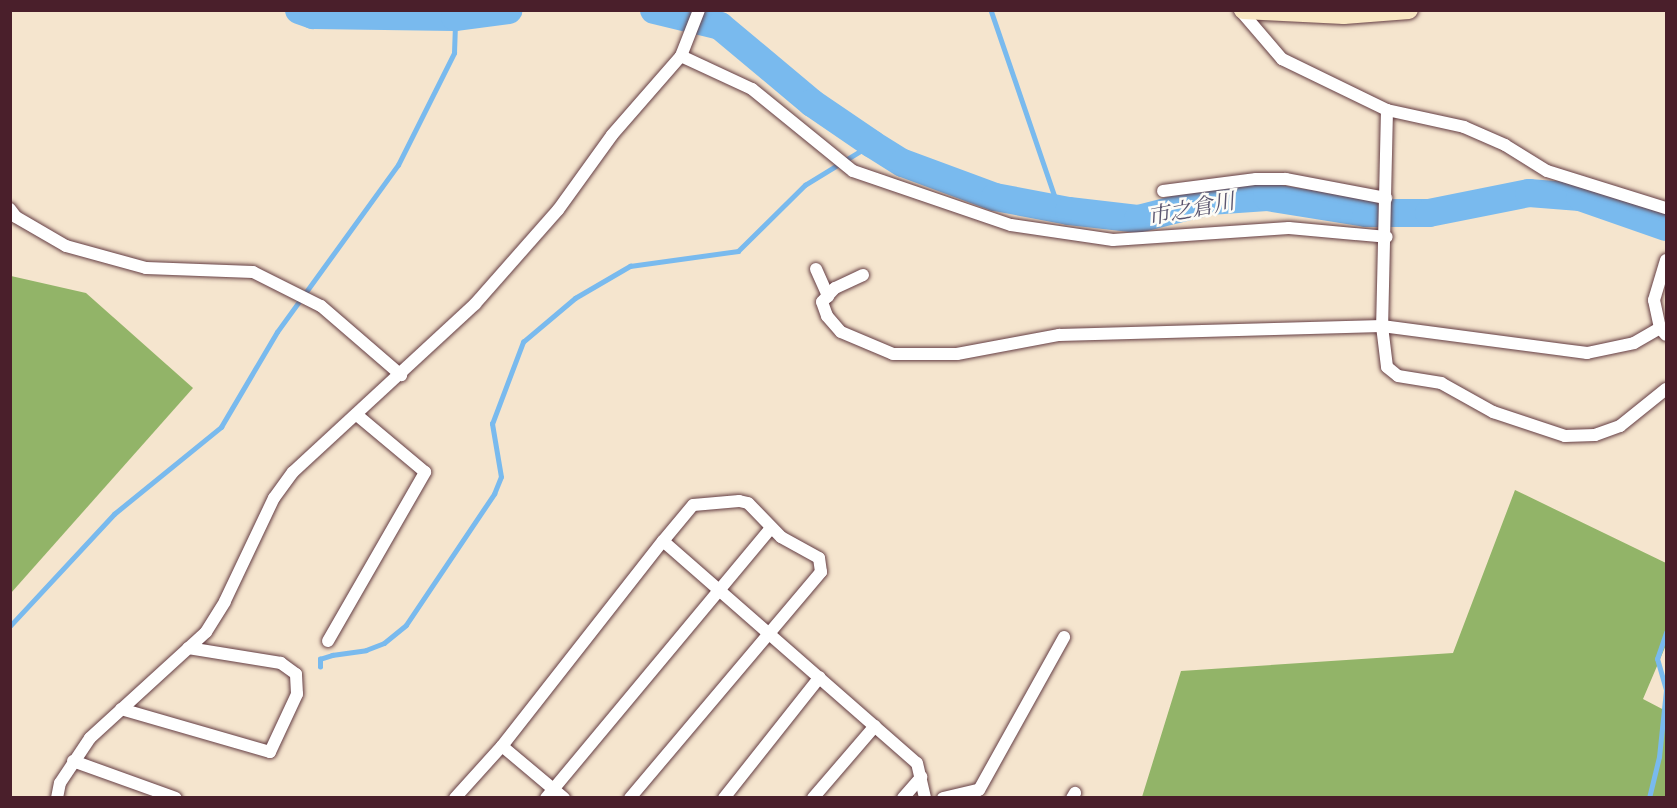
<!DOCTYPE html>
<html>
<head>
<meta charset="utf-8">
<style>
  body { margin:0 }
  #map { position:relative; width:1677px; height:808px; overflow:hidden; background:#f5e5ce; font-family:"Libre Caslon Text","Noto Serif JP",serif }
  div>[style] { position:absolute }
  .forest>* { inset:0; background:#92b468 }
  .stream>* { height:4.5px; margin:-2.25px; padding:0 2.25px; transform-origin:2.25px; border-radius:2.25px; background:#79baee }
  .river>* { height:28px; margin:-14px; padding:0 14px; transform-origin:14px; border-radius:14px; background:#79baee }
  .roads { filter:drop-shadow(0 0 2px #643d43) drop-shadow(0 0 2px #643d43) }
  .street>* { height:12px; margin:-6px; padding:0 6px; transform-origin:6px; border-radius:6px; background:#fff }
  .secondary>* { height:18px; margin:-9px; padding:0 9px; transform-origin:9px; border-radius:9px; background:#f9e7c3 }
  span { translate:-50% -50%; white-space:nowrap; text-align:center; line-height:1.15; -webkit-text-stroke:5px #fdfcf7; paint-order:stroke }
  .water-label { font-size:22px; color:#5a556f; font-style:italic }
  .frame { position:absolute; inset:0; border:12px solid #4a1f2b; pointer-events:none }
</style>
</head>
<body>
<div id="map">
  <div class="forest">
    <div style="clip-path:polygon(11px 276px,86px 293px,193px 388px,11px 593px)"></div>
    <div style="clip-path:polygon(1515px 490px,1666px 563px,1666px 645px,1643px 699px,1666px 711px,1666px 797px,1142px 797px,1181px 671px,1453px 653px)"></div>
  </div>
  <div class="stream">
    <div style="left:991px;top:10px;width:210px;rotate:71.1deg"></div>
    <div style="left:10px;top:626px;width:153px;rotate:-47.1deg"></div>
    <div style="left:114px;top:514px;width:138px;rotate:-39.1deg"></div>
    <div style="left:221px;top:427px;width:110px;rotate:-59.5deg"></div>
    <div style="left:277px;top:332px;width:206px;rotate:-54.1deg"></div>
    <div style="left:398px;top:165px;width:125px;rotate:-63.4deg"></div>
    <div style="left:454px;top:53px;width:36px;rotate:-88deg"></div>
    <div style="left:320px;top:667px;width:8px;rotate:-90deg"></div>
    <div style="left:320px;top:659px;width:13px;rotate:-18deg"></div>
    <div style="left:332px;top:655px;width:34px;rotate:-8deg"></div>
    <div style="left:366px;top:650px;width:19px;rotate:-21deg"></div>
    <div style="left:384px;top:643px;width:28px;rotate:-39deg"></div>
    <div style="left:406px;top:625px;width:158px;rotate:-56.1deg"></div>
    <div style="left:494px;top:494px;width:18px;rotate:-68deg"></div>
    <div style="left:501px;top:477px;width:54px;rotate:-99.6deg"></div>
    <div style="left:492px;top:424px;width:88px;rotate:-69.3deg"></div>
    <div style="left:523px;top:342px;width:68px;rotate:-40.2deg"></div>
    <div style="left:575px;top:298px;width:64px;rotate:-30.2deg"></div>
    <div style="left:630px;top:266px;width:109px;rotate:-7.9deg"></div>
    <div style="left:738px;top:251px;width:94px;rotate:-44.6deg"></div>
    <div style="left:805px;top:185px;width:79px;rotate:-31.5deg"></div>
    <div style="left:1649px;top:798px;width:42px;rotate:-76.3deg"></div>
    <div style="left:1659px;top:757px;width:67px;rotate:-84deg"></div>
    <div style="left:1666px;top:690px;width:32px;rotate:-106deg"></div>
    <div style="left:1657px;top:659px;width:28px;rotate:-71deg"></div>
  </div>
  <div class="river">
    <div style="left:299px;top:10px;width:15px;rotate:20deg"></div>
    <div style="left:313px;top:15px;width:142px;rotate:0.8deg"></div>
    <div style="left:455px;top:17px;width:54px;rotate:-7.4deg"></div>
    <div style="left:654px;top:10px;width:68px;rotate:13.6deg"></div>
    <div style="left:720px;top:26px;width:120px;rotate:39.9deg"></div>
    <div style="left:812px;top:103px;width:73px;rotate:34.3deg"></div>
    <div style="left:872px;top:144px;width:36px;rotate:32deg"></div>
    <div style="left:903px;top:163px;width:98px;rotate:20.3deg"></div>
    <div style="left:995px;top:197px;width:75px;rotate:10.7deg"></div>
    <div style="left:1069px;top:211px;width:69px;rotate:6.6deg"></div>
    <div style="left:1138px;top:219px;width:73px;rotate:-14.2deg"></div>
    <div style="left:1209px;top:201px;width:58px;rotate:-3.9deg"></div>
    <div style="left:1267px;top:197px;width:100px;rotate:9.2deg"></div>
    <div style="left:1366px;top:213px;width:63px"></div>
    <div style="left:1429px;top:213px;width:102px;rotate:-11.3deg"></div>
    <div style="left:1529px;top:193px;width:51px;rotate:4.5deg"></div>
    <div style="left:1580px;top:197px;width:91px;rotate:19.2deg"></div>
  </div>
  <div class="roads">
    <div class="street">
      <div style="left:1240px;top:10px;width:65px;rotate:49.4deg"></div>
      <div style="left:1282px;top:59px;width:117px;rotate:25.9deg"></div>
      <div style="left:1387px;top:110px;width:79px;rotate:12.4deg"></div>
      <div style="left:1464px;top:127px;width:45px;rotate:23.7deg"></div>
      <div style="left:1505px;top:145px;width:49px;rotate:31.8deg"></div>
      <div style="left:1547px;top:171px;width:125px;rotate:17.3deg"></div>
      <div style="left:681px;top:56px;width:78px;rotate:24.9deg"></div>
      <div style="left:752px;top:89px;width:130px;rotate:39.1deg"></div>
      <div style="left:853px;top:171px;width:167px;rotate:18.9deg"></div>
      <div style="left:1011px;top:225px;width:103px;rotate:8.4deg"></div>
      <div style="left:1113px;top:240px;width:176px;rotate:-3.9deg"></div>
      <div style="left:1289px;top:228px;width:98px;rotate:5.2deg"></div>
      <div style="left:1387px;top:110px;width:216px;rotate:91.3deg"></div>
      <div style="left:1382px;top:326px;width:41px;rotate:83deg"></div>
      <div style="left:1387px;top:367px;width:14px;rotate:39deg"></div>
      <div style="left:1398px;top:376px;width:44px;rotate:9.2deg"></div>
      <div style="left:1441px;top:383px;width:60px;rotate:29.1deg"></div>
      <div style="left:1493px;top:412px;width:76px;rotate:18.4deg"></div>
      <div style="left:1565px;top:436px;width:30px;rotate:-2deg"></div>
      <div style="left:1595px;top:435px;width:27px;rotate:-20deg"></div>
      <div style="left:1620px;top:426px;width:59px;rotate:-38.8deg"></div>
      <div style="left:1163px;top:191px;width:94px;rotate:-7.4deg"></div>
      <div style="left:1256px;top:179px;width:30px"></div>
      <div style="left:1286px;top:179px;width:102px;rotate:10.8deg"></div>
      <div style="left:10px;top:209px;width:10px;rotate:53deg"></div>
      <div style="left:16px;top:217px;width:58px;rotate:30.1deg"></div>
      <div style="left:66px;top:246px;width:83px;rotate:15.4deg"></div>
      <div style="left:146px;top:268px;width:107px;rotate:2.1deg"></div>
      <div style="left:253px;top:272px;width:76px;rotate:26.6deg"></div>
      <div style="left:321px;top:306px;width:106px;rotate:40.8deg"></div>
      <div style="left:1666px;top:260px;width:42px;rotate:106.7deg"></div>
      <div style="left:1654px;top:300px;width:29px;rotate:78deg"></div>
      <div style="left:1660px;top:328px;width:9px;rotate:49deg"></div>
      <div style="left:816px;top:269px;width:30px;rotate:66deg"></div>
      <div style="left:863px;top:275px;width:31px;rotate:155deg"></div>
      <div style="left:835px;top:288px;width:19px;rotate:133deg"></div>
      <div style="left:822px;top:302px;width:15px;rotate:70deg"></div>
      <div style="left:827px;top:316px;width:21px;rotate:49deg"></div>
      <div style="left:841px;top:332px;width:56px;rotate:22.9deg"></div>
      <div style="left:893px;top:354px;width:64px"></div>
      <div style="left:957px;top:354px;width:104px;rotate:-10.6deg"></div>
      <div style="left:1059px;top:335px;width:323px;rotate:-1.6deg"></div>
      <div style="left:1382px;top:326px;width:207px;rotate:7.5deg"></div>
      <div style="left:1587px;top:353px;width:48px;rotate:-12deg"></div>
      <div style="left:1634px;top:343px;width:30px;rotate:-30deg"></div>
      <div style="left:328px;top:641px;width:195px;rotate:-60.1deg"></div>
      <div style="left:425px;top:472px;width:87px;rotate:-140.1deg"></div>
      <div style="left:121px;top:709px;width:155px;rotate:16.1deg"></div>
      <div style="left:270px;top:752px;width:64px;rotate:-65deg"></div>
      <div style="left:297px;top:694px;width:20px;rotate:-93deg"></div>
      <div style="left:296px;top:674px;width:19px;rotate:-144deg"></div>
      <div style="left:281px;top:663px;width:94px;rotate:-170.8deg"></div>
      <div style="left:502px;top:746px;width:81px;rotate:40deg"></div>
      <div style="left:73px;top:761px;width:109px;rotate:19.8deg"></div>
      <div style="left:57px;top:798px;width:15px;rotate:-79deg"></div>
      <div style="left:60px;top:783px;width:54px;rotate:-56.3deg"></div>
      <div style="left:90px;top:738px;width:157px;rotate:-42.4deg"></div>
      <div style="left:206px;top:632px;width:36px;rotate:-58deg"></div>
      <div style="left:225px;top:601px;width:114px;rotate:-64.6deg"></div>
      <div style="left:274px;top:498px;width:32px;rotate:-54deg"></div>
      <div style="left:293px;top:472px;width:248px;rotate:-42.7deg"></div>
      <div style="left:475px;top:304px;width:125px;rotate:-48.6deg"></div>
      <div style="left:558px;top:210px;width:92px;rotate:-54.2deg"></div>
      <div style="left:612px;top:135px;width:105px;rotate:-48.9deg"></div>
      <div style="left:681px;top:56px;width:49px;rotate:-68.6deg"></div>
      <div style="left:455px;top:798px;width:70px;rotate:-47.9deg"></div>
      <div style="left:502px;top:746px;width:261px;rotate:-51.9deg"></div>
      <div style="left:663px;top:541px;width:337px;rotate:41.2deg"></div>
      <div style="left:917px;top:763px;width:36px;rotate:77deg"></div>
      <div style="left:546px;top:798px;width:351px;rotate:-50.2deg"></div>
      <div style="left:630px;top:798px;width:296px;rotate:-49.8deg"></div>
      <div style="left:821px;top:572px;width:14px;rotate:-98deg"></div>
      <div style="left:819px;top:558px;width:43px;rotate:-151.1deg"></div>
      <div style="left:781px;top:537px;width:47px;rotate:-134.1deg"></div>
      <div style="left:748px;top:503px;width:9px;rotate:-167deg"></div>
      <div style="left:739px;top:501px;width:46px;rotate:175deg"></div>
      <div style="left:693px;top:505px;width:47px;rotate:129.8deg"></div>
      <div style="left:724px;top:798px;width:154px;rotate:-51.6deg"></div>
      <div style="left:813px;top:798px;width:95px;rotate:-49.3deg"></div>
      <div style="left:903px;top:798px;width:28px;rotate:-49deg"></div>
      <div style="left:943px;top:798px;width:37px;rotate:-13deg"></div>
      <div style="left:979px;top:790px;width:175px;rotate:-60.9deg"></div>
      <div style="left:1072px;top:798px;width:6px;rotate:-59deg"></div>
    </div>
    <div class="secondary">
      <div style="left:1243px;top:10px;width:101px;rotate:2.8deg"></div>
      <div style="left:1344px;top:15px;width:65px;rotate:-4.4deg"></div>
    </div>
  </div>
  <div class="water-label">
    <span style="left:1191px;top:209px;rotate:-11deg">市之倉川</span>
  </div>
  <div class="frame"></div>
</div>
</body>
</html>
